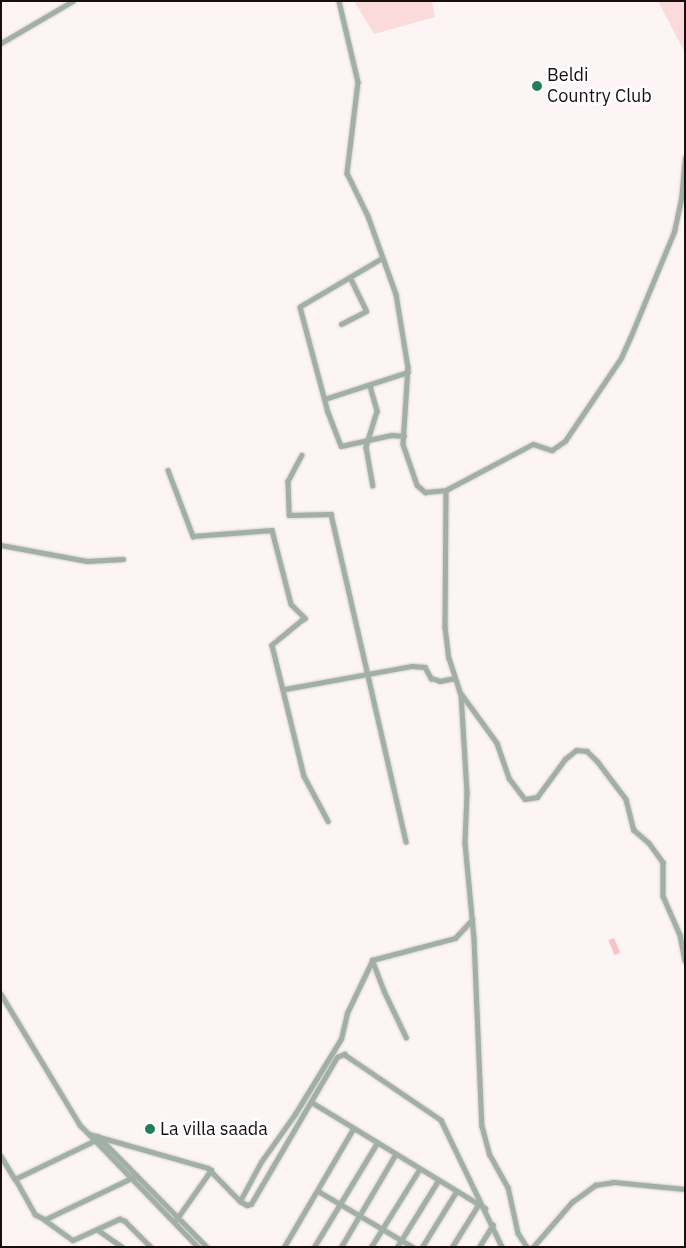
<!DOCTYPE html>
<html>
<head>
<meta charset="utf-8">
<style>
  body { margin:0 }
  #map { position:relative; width:686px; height:1248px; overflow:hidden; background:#fcf4f5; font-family:"IBM Plex Sans",sans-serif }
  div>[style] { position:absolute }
  .green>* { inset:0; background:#fbdadc }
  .water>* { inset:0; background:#fac1c6; transform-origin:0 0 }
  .roads { filter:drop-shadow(0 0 1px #d8cfd0) drop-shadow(0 0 1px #d8cfd0) }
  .street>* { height:4.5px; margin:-2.25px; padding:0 2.25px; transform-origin:2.25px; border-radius:2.25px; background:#a0afa7 }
  .dots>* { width:14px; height:14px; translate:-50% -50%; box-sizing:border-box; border:2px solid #fff; border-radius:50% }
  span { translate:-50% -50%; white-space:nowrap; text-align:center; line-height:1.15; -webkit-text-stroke:5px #fff; paint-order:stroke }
  .poi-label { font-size:18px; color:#1a0d0e }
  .left { translate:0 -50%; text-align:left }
  .frame { position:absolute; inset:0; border:2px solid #1a0d0e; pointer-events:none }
</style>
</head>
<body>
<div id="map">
  <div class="green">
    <div style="clip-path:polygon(354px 1px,432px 1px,435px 17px,374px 34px)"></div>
    <div style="clip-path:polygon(658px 1px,685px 1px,685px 53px)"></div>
  </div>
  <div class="water">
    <div style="left:614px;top:938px;width:16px;height:6px;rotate:68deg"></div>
  </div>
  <div class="roads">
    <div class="street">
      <div style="left:339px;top:1px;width:83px;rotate:76.8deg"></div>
      <div style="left:358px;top:82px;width:92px;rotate:96.9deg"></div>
      <div style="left:347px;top:173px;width:48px;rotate:64deg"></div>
      <div style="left:368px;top:216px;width:83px;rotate:70.3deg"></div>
      <div style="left:396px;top:294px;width:74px;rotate:80.7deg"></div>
      <div style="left:408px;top:367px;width:77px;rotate:93.7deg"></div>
      <div style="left:403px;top:444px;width:43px;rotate:71.1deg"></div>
      <div style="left:417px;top:485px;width:11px;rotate:41deg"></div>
      <div style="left:425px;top:492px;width:21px;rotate:-5deg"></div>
      <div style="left:446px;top:490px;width:98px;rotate:-27.9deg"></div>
      <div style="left:533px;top:444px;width:20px;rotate:18deg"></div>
      <div style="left:552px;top:450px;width:16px;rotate:-35deg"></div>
      <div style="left:565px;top:441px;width:100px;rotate:-56deg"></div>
      <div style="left:621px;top:358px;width:22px;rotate:-66deg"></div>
      <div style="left:630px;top:338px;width:115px;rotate:-67.5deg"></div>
      <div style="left:674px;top:232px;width:33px;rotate:-78deg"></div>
      <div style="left:681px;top:200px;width:42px;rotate:-84.6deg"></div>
      <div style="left:1px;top:43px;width:83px;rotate:-30.3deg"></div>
      <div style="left:383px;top:258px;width:96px;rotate:149.4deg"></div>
      <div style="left:300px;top:307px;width:109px;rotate:75.1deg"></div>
      <div style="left:328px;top:412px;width:36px;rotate:69deg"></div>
      <div style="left:341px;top:446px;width:51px;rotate:-12.4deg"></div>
      <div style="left:391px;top:435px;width:13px;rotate:4deg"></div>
      <div style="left:341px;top:324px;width:28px;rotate:-27deg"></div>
      <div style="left:366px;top:311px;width:37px;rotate:-116deg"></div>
      <div style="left:370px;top:386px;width:26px;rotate:74deg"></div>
      <div style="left:377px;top:411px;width:38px;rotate:107deg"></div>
      <div style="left:366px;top:447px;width:39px;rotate:80deg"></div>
      <div style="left:325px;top:399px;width:87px;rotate:-18deg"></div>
      <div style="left:302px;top:455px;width:30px;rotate:118deg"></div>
      <div style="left:288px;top:481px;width:34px;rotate:88deg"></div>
      <div style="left:289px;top:515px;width:42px;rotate:-1.4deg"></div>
      <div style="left:331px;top:514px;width:336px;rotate:77.1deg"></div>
      <div style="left:168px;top:470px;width:71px;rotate:69.3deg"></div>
      <div style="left:193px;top:536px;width:79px;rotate:-4.3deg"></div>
      <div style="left:272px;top:530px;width:76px;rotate:75.6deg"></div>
      <div style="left:291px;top:604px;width:20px;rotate:45deg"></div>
      <div style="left:305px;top:618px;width:43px;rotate:140.7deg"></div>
      <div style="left:272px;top:645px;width:135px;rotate:76.3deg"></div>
      <div style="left:304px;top:776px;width:51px;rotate:61.9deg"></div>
      <div style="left:446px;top:490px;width:137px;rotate:90.4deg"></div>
      <div style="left:445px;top:627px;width:31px;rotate:83deg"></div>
      <div style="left:449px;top:658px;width:36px;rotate:72deg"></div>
      <div style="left:460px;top:692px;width:63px;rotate:54deg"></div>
      <div style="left:497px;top:743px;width:37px;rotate:71deg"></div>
      <div style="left:509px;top:778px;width:26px;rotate:53deg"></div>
      <div style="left:525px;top:799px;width:12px;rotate:-9deg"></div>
      <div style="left:537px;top:797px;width:47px;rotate:-53.6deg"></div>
      <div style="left:565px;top:759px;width:14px;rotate:-39deg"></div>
      <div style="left:576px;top:750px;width:11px;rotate:5deg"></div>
      <div style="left:587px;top:751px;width:16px;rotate:45deg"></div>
      <div style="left:598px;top:762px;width:46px;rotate:52.9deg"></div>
      <div style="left:626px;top:799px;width:32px;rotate:76deg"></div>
      <div style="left:634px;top:830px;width:20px;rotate:41deg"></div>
      <div style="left:649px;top:843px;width:24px;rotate:54deg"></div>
      <div style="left:663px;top:862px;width:34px;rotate:90deg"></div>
      <div style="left:663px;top:896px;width:43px;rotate:66.4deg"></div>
      <div style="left:680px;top:935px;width:26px;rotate:79deg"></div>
      <div style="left:1px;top:545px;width:87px;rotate:10.5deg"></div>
      <div style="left:87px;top:561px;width:36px;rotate:-3deg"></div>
      <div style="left:285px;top:689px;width:129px;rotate:-10.3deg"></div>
      <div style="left:412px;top:666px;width:13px;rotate:4deg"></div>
      <div style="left:425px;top:667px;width:13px;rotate:61deg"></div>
      <div style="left:431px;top:678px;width:9px;rotate:18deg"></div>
      <div style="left:440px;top:681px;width:15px;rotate:-11deg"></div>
      <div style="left:461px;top:694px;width:99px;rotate:86.5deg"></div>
      <div style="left:467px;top:793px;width:50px;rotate:92.3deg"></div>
      <div style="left:465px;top:843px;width:96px;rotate:84.6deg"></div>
      <div style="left:474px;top:939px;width:187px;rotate:87.6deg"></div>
      <div style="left:482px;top:1126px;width:30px;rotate:75deg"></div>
      <div style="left:490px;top:1155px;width:37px;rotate:61deg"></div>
      <div style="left:508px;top:1187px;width:47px;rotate:77.7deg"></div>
      <div style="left:518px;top:1233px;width:17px;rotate:57deg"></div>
      <div style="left:1px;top:994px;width:153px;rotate:58.9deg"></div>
      <div style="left:80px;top:1125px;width:13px;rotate:45deg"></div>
      <div style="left:89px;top:1134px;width:124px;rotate:15.9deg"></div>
      <div style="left:208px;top:1168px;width:46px;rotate:45.9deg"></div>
      <div style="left:240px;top:1201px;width:44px;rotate:-61.7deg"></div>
      <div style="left:261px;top:1162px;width:59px;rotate:-54.7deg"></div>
      <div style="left:295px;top:1114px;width:88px;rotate:-58.5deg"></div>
      <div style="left:341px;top:1039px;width:27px;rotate:-77deg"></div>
      <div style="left:347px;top:1013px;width:55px;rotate:-64.4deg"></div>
      <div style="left:406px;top:1038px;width:51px;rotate:-115.6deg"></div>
      <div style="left:384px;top:992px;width:34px;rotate:-111deg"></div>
      <div style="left:372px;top:960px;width:86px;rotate:-14.8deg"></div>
      <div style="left:455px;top:938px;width:25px;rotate:-47deg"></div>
      <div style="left:313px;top:1103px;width:202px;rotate:31.4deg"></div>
      <div style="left:90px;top:1135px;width:156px;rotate:46deg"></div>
      <div style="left:98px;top:1136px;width:156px;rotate:45.5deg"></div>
      <div style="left:1px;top:1156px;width:27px;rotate:59deg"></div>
      <div style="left:137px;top:1176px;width:102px;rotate:154.4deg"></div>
      <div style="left:45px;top:1220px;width:34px;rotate:36deg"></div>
      <div style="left:73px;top:1240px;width:51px;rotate:-24.5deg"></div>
      <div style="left:119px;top:1219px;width:6px;rotate:18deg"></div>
      <div style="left:125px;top:1221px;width:37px;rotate:45deg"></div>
      <div style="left:318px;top:1191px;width:110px;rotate:30.5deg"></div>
      <div style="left:240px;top:1201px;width:8px;rotate:30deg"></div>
      <div style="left:247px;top:1205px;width:4px;rotate:-14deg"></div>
      <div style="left:251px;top:1204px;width:170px;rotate:-59.7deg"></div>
      <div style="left:337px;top:1057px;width:8px;rotate:-23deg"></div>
      <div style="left:344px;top:1054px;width:117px;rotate:34.2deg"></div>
      <div style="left:441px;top:1120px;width:141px;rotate:64.3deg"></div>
      <div style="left:45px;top:1220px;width:11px;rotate:-153deg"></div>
      <div style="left:35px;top:1215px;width:41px;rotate:-119.1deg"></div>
      <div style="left:15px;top:1179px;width:92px;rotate:-25.7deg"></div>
      <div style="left:176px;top:1220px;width:61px;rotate:-55deg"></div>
      <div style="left:98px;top:1230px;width:29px;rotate:35deg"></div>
      <div style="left:284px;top:1247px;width:137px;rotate:-59.7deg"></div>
      <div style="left:314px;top:1247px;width:122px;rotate:-58.8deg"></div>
      <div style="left:341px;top:1247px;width:107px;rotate:-59.6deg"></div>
      <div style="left:371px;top:1247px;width:91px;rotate:-58.1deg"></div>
      <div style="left:397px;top:1247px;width:78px;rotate:-58.2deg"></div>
      <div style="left:422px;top:1247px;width:65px;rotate:-58.3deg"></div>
      <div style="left:452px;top:1247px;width:49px;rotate:-58.2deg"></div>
      <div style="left:479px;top:1247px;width:26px;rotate:-58deg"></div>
      <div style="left:533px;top:1247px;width:60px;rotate:-49.1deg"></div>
      <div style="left:572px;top:1202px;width:29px;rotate:-36deg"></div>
      <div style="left:595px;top:1185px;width:19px;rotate:-9deg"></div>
      <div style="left:614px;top:1182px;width:71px;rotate:5.6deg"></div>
    </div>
  </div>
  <div class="dots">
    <div style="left:537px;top:86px;background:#1f8058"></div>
    <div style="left:150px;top:1129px;background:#1f8058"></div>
  </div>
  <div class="poi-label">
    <span class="left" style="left:547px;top:86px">Beldi<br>Country Club</span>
    <span class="left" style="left:160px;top:1129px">La villa saada</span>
  </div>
  <div class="frame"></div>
</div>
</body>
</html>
